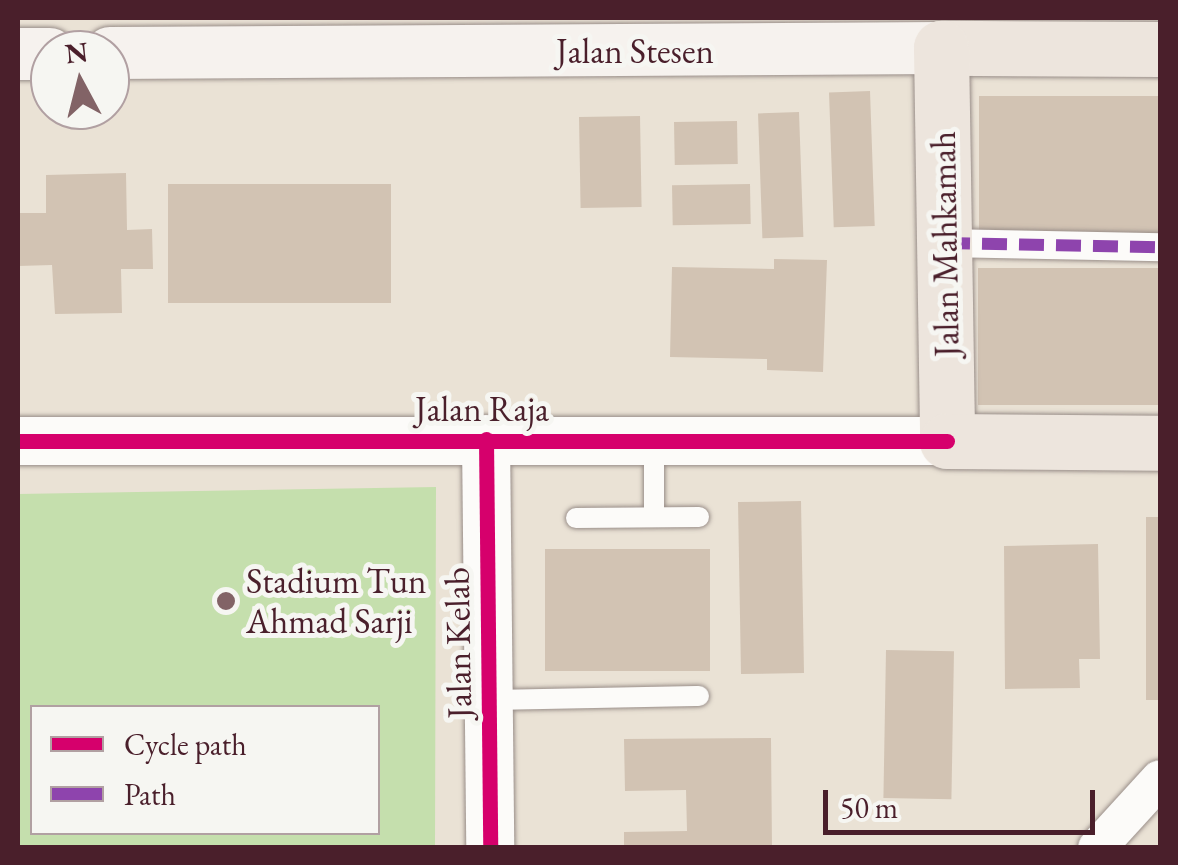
<!DOCTYPE html>
<html>
<head>
<meta charset="utf-8">
<style>
  body { margin:0 }
  #map { position:relative; width:1178px; height:865px; overflow:hidden; background:#eae2d5; font-family:"EB Garamond",serif }
  div>[style] { position:absolute }
  .green>* { inset:0; background:#c5dfad }
  .building>* { inset:0; background:#d2c3b3; transform-origin:0 0 }
  .roads { filter:drop-shadow(0 0 2px #998e89) drop-shadow(0 0 2px #998e89) }
  .service>* { height:20px; margin:-10px; padding:0 10px; transform-origin:10px; border-radius:10px; background:#fcfbf9 }
  .pedestrian>* { height:28px; margin:-14px; padding:0 14px; transform-origin:14px; border-radius:14px; background:#fcfbf9 }
  .minor>* { height:38px; margin:-19px; padding:0 19px; transform-origin:19px; border-radius:19px; background:#fcfbf9 }
  .tertiary>* { height:48px; margin:-24px; padding:0 24px; transform-origin:24px; border-radius:24px; background:#fcfbf9 }
  .secondary>* { height:52px; margin:-26px; padding:0 26px; transform-origin:26px; border-radius:26px; background:#f6f2ee }
  .trunk>* { height:55px; margin:-27.5px; padding:0 27.5px; transform-origin:27.5px; border-radius:27.5px; background:#ede5dd }
  .quiet>* { height:12px; margin-top:-6px; transform-origin:0; background:repeating-linear-gradient(90deg,#8e44ad 0 25px,transparent 0 37px) }
  .cycleway>* { height:15px; margin:-7.5px; padding:0 7.5px; transform-origin:7.5px; border-radius:7.5px; background:#d6006c }
  .dots>* { width:28px; height:28px; translate:-50% -50%; box-sizing:border-box; border:5px solid #f6f6f2; border-radius:50% }
  span { translate:-50% -50%; white-space:nowrap; text-align:center; line-height:1.15; -webkit-text-stroke:10px #f6f6f2; paint-order:stroke }
  .street-label { font-size:35px; color:#4a1f2b }
  .poi-label { font-size:35px; color:#4a1f2b }
  .left { translate:0 -50%; text-align:left }
  .frame { position:absolute; inset:0; border:20px solid #4a1f2b; pointer-events:none }
  .legend { position:absolute; left:30px; top:705px; width:350px; height:130px; box-sizing:border-box; background:#f6f6f2; border:2px solid #b1a0a2; margin:0; padding:12px 18px; list-style:none; font-size:30px; color:#4a1f2b }
  .legend li { display:flex; align-items:center; gap:20px; height:50px }
  .legend b { width:50px; border:2px solid #b1a0a2 }
  .north { position:absolute; left:30px; top:30px; width:100px; height:100px; box-sizing:border-box; background:#f6f6f2; border:2px solid #b1a0a2; border-radius:50%; rotate:353deg; font-size:28px; font-weight:700; line-height:40px; text-align:center; color:#4a1f2b }
  .north::after { content:''; display:block; margin:auto; width:35px; height:45px; background:#826366; clip-path:polygon(50% 0,100% 100%,50% 72%,0 100%) }
  .scale { position:absolute; left:823px; top:790px; width:272px; height:45px; box-sizing:border-box; border:5px solid #4a1f2b; border-top:0; padding-left:12px; font-size:30px; line-height:35px; white-space:nowrap; color:#4a1f2b; -webkit-text-stroke:8px #f6f6f2; paint-order:stroke }
</style>
</head>
<body>
<div id="map">
  <div class="green">
    <div style="clip-path:polygon(evenodd,436px 487px,435px 847px,18px 847px,18px 494px,436px 487px,32px 708px,378px 708px,378px 832px,32px 832px,32px 708px)"></div>
  </div>
  <div class="building">
    <div style="left:870px;top:91px;width:135px;height:41px;rotate:88deg"></div>
    <div style="left:979px;top:96px;width:181px;height:138px"></div>
    <div style="left:799px;top:112px;width:125px;height:41px;rotate:88deg"></div>
    <div style="left:640px;top:116px;width:91px;height:61px;rotate:89deg"></div>
    <div style="left:737px;top:121px;width:43px;height:63px;rotate:89deg"></div>
    <div style="clip-path:polygon(126px 173px,127px 230px,152px 229px,153px 269px,121px 269px,122px 313px,55px 314px,52px 265px,18px 266px,18px 213px,46px 213px,46px 175px)"></div>
    <div style="left:391px;top:184px;width:119px;height:223px;rotate:90deg"></div>
    <div style="left:750px;top:184px;width:40px;height:78px;rotate:89deg"></div>
    <div style="clip-path:polygon(774px 259px,827px 260px,823px 372px,767px 370px,767px 359px,670px 357px,672px 267px,774px 269px)"></div>
    <div style="left:978px;top:268px;width:182px;height:137px"></div>
    <div style="left:801px;top:501px;width:172px;height:63px;rotate:89deg"></div>
    <div style="left:1146px;top:517px;width:14px;height:183px"></div>
    <div style="clip-path:polygon(1098px 544px,1100px 659px,1079px 659px,1080px 688px,1005px 689px,1004px 546px)"></div>
    <div style="left:710px;top:549px;width:122px;height:165px;rotate:90deg"></div>
    <div style="left:886px;top:650px;width:68px;height:148px;rotate:1deg"></div>
    <div style="clip-path:polygon(771px 738px,772px 848px,624px 848px,624px 832px,687px 831px,686px 790px,625px 791px,624px 739px)"></div>
  </div>
  <div class="roads">
    <div class="service">
      <div style="left:654px;top:517px;width:77px;rotate:-90deg"></div>
      <div style="left:576px;top:518px;width:123px;rotate:-0.5deg"></div>
      <div style="left:489px;top:700px;width:210px;rotate:-1.1deg"></div>
    </div>
    <div class="pedestrian">
      <div style="left:945px;top:243px;width:215px;rotate:1.1deg"></div>
    </div>
    <div class="minor">
      <div style="left:1097px;top:848px;width:93px;rotate:-47.6deg"></div>
    </div>
    <div class="tertiary">
      <div style="left:486px;top:439px;width:409px;rotate:89.4deg"></div>
      <div style="left:18px;top:441px;width:929px"></div>
    </div>
    <div class="secondary">
      <div style="left:110px;top:53px;width:831px;rotate:-0.34deg"></div>
      <div style="left:18px;top:54px;width:32px"></div>
    </div>
    <div class="trunk">
      <div style="left:1160px;top:49px;width:219px;rotate:-179.7deg"></div>
      <div style="left:941px;top:48px;width:393px;rotate:89.1deg"></div>
      <div style="left:947px;top:441px;width:213px;rotate:0.5deg"></div>
    </div>
  </div>
  <div class="quiet">
    <div style="left:945px;top:243px;width:215px;rotate:1.1deg"></div>
  </div>
  <div class="cycleway">
    <div style="left:486px;top:439px;width:409px;rotate:89.4deg"></div>
    <div style="left:18px;top:441px;width:929px"></div>
  </div>
  <div class="dots">
    <div style="left:226px;top:601px;background:#826366"></div>
  </div>
  <div class="street-label">
    <span style="left:635px;top:51px">Jalan Stesen</span>
    <span style="left:945px;top:244px;rotate:-91deg">Jalan Mahkamah</span>
    <span style="left:482px;top:409px">Jalan Raja</span>
    <span style="left:458px;top:643px;rotate:-91deg">Jalan Kelab</span>
  </div>
  <div class="poi-label">
    <span class="left" style="left:246px;top:601px">Stadium Tun<br>Ahmad Sarji</span>
  </div>
  <div class="frame"></div>
  <ul class="legend">
  <li><b style="height:12px;background:#d6006c"></b>Cycle path</li>
  <li><b style="height:12px;background:#8e44ad"></b>Path</li>
  </ul>
  <div class="north">N</div>
  <div class="scale">50 m</div>
</div>
</body>
</html>
